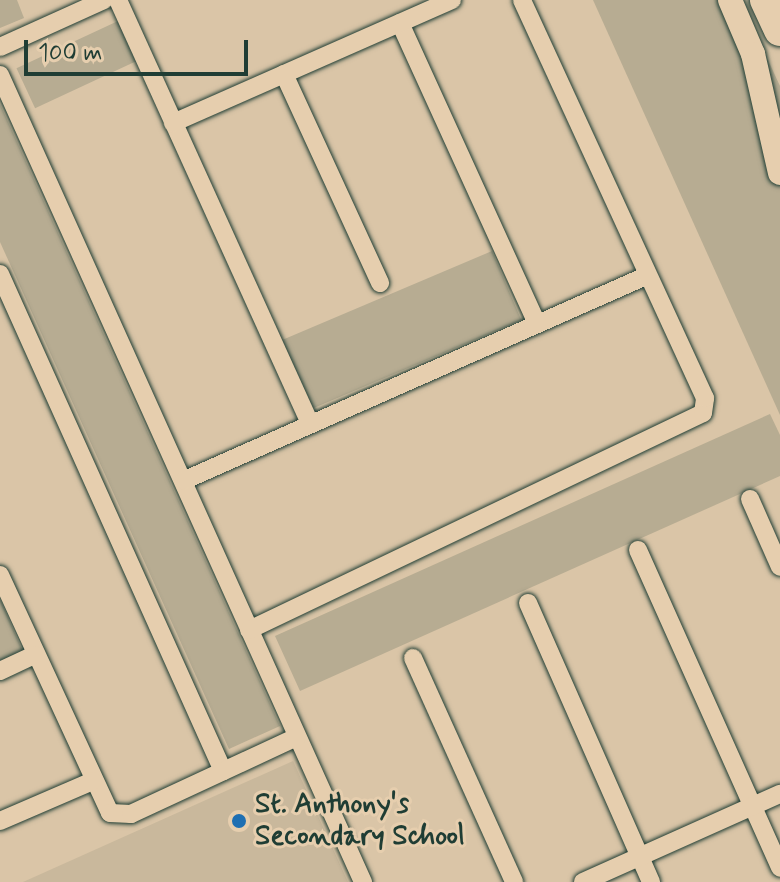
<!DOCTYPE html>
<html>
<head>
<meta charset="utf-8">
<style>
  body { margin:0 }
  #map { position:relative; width:780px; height:882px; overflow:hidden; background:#dac5a7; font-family:Mynerve,sans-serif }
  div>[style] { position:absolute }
  .built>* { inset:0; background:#c9b89c }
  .green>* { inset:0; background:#b7ac92; transform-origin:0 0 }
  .roads { filter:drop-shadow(0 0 2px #1f3d34) drop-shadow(0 0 2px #1f3d34) }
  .street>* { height:18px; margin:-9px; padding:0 9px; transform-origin:9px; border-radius:9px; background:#e6ceae }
  .secondary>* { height:24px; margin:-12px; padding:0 12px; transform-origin:12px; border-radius:12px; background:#e6ceae }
  .highway>* { height:32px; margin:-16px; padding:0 16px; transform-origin:16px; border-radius:16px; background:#e6ceae }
  .dots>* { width:22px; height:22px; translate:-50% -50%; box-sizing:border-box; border:4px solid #e6ceae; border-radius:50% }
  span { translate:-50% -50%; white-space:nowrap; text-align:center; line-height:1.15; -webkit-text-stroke:6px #e6ceae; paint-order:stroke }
  .poi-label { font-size:28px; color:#1f3d34; font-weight:700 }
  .left { translate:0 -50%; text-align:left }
  .scale { position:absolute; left:24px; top:40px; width:224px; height:36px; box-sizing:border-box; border:4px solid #1f3d34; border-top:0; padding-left:10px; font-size:24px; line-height:28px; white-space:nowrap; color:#1f3d34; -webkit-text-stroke:6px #e6ceae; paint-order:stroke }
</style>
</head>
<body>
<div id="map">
  <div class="built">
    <div style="clip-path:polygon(293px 761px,348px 882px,23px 882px)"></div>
  </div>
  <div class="green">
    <div style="clip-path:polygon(0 0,17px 0,24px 18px,0 28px)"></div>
    <div style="clip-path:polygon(593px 0,740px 0,780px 86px,780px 415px)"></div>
    <div style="left:118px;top:21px;width:44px;height:112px;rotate:65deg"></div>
    <div style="clip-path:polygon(0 104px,280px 726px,229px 749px,0 242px)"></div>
    <div style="left:492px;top:251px;width:75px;height:228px;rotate:67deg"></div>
    <div style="clip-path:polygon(770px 414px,780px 435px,780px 476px,300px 691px,275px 636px)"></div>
    <div style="clip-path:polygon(0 599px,27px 661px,0 672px)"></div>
  </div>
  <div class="roads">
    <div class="street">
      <div style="left:118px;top:0;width:465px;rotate:65.6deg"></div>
      <div style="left:400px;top:23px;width:330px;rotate:65.5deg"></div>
      <div style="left:0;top:47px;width:114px;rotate:-24.3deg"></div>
      <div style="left:284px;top:74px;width:230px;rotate:65.3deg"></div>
      <div style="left:0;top:75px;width:885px;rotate:65.78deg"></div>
      <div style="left:173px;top:123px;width:305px;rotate:-23.8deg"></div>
      <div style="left:0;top:274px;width:545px;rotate:65.83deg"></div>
      <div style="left:185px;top:480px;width:504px;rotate:-23.87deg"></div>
      <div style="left:750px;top:499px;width:74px;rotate:66.2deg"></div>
      <div style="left:638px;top:550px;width:348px;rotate:65.9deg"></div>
      <div style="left:0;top:575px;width:262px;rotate:65.2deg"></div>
      <div style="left:110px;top:813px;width:21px;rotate:3deg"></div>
      <div style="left:131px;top:814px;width:183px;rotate:-24.9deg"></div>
      <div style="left:528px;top:603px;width:305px;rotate:66.2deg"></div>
      <div style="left:249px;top:630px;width:503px;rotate:-25.55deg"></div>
      <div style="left:703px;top:413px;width:15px;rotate:-82deg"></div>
      <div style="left:705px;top:398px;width:438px;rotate:-114.7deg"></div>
      <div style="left:413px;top:658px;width:246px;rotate:65.7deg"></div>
      <div style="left:0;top:671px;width:38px;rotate:-25deg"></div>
      <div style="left:0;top:821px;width:101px;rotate:-23.3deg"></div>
      <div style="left:583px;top:882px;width:216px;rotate:-24.1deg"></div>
    </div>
    <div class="secondary">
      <div style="left:730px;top:0;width:59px;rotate:66.9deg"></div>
      <div style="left:753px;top:54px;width:122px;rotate:77.2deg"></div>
    </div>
    <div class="highway">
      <div style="left:766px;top:0;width:33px;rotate:65deg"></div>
    </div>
  </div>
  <div class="dots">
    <div style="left:239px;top:821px;background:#1f6fb2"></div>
  </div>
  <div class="poi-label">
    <span class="left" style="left:255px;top:821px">St. Anthony's<br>Secondary School</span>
  </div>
  <div class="scale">100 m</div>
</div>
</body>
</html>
